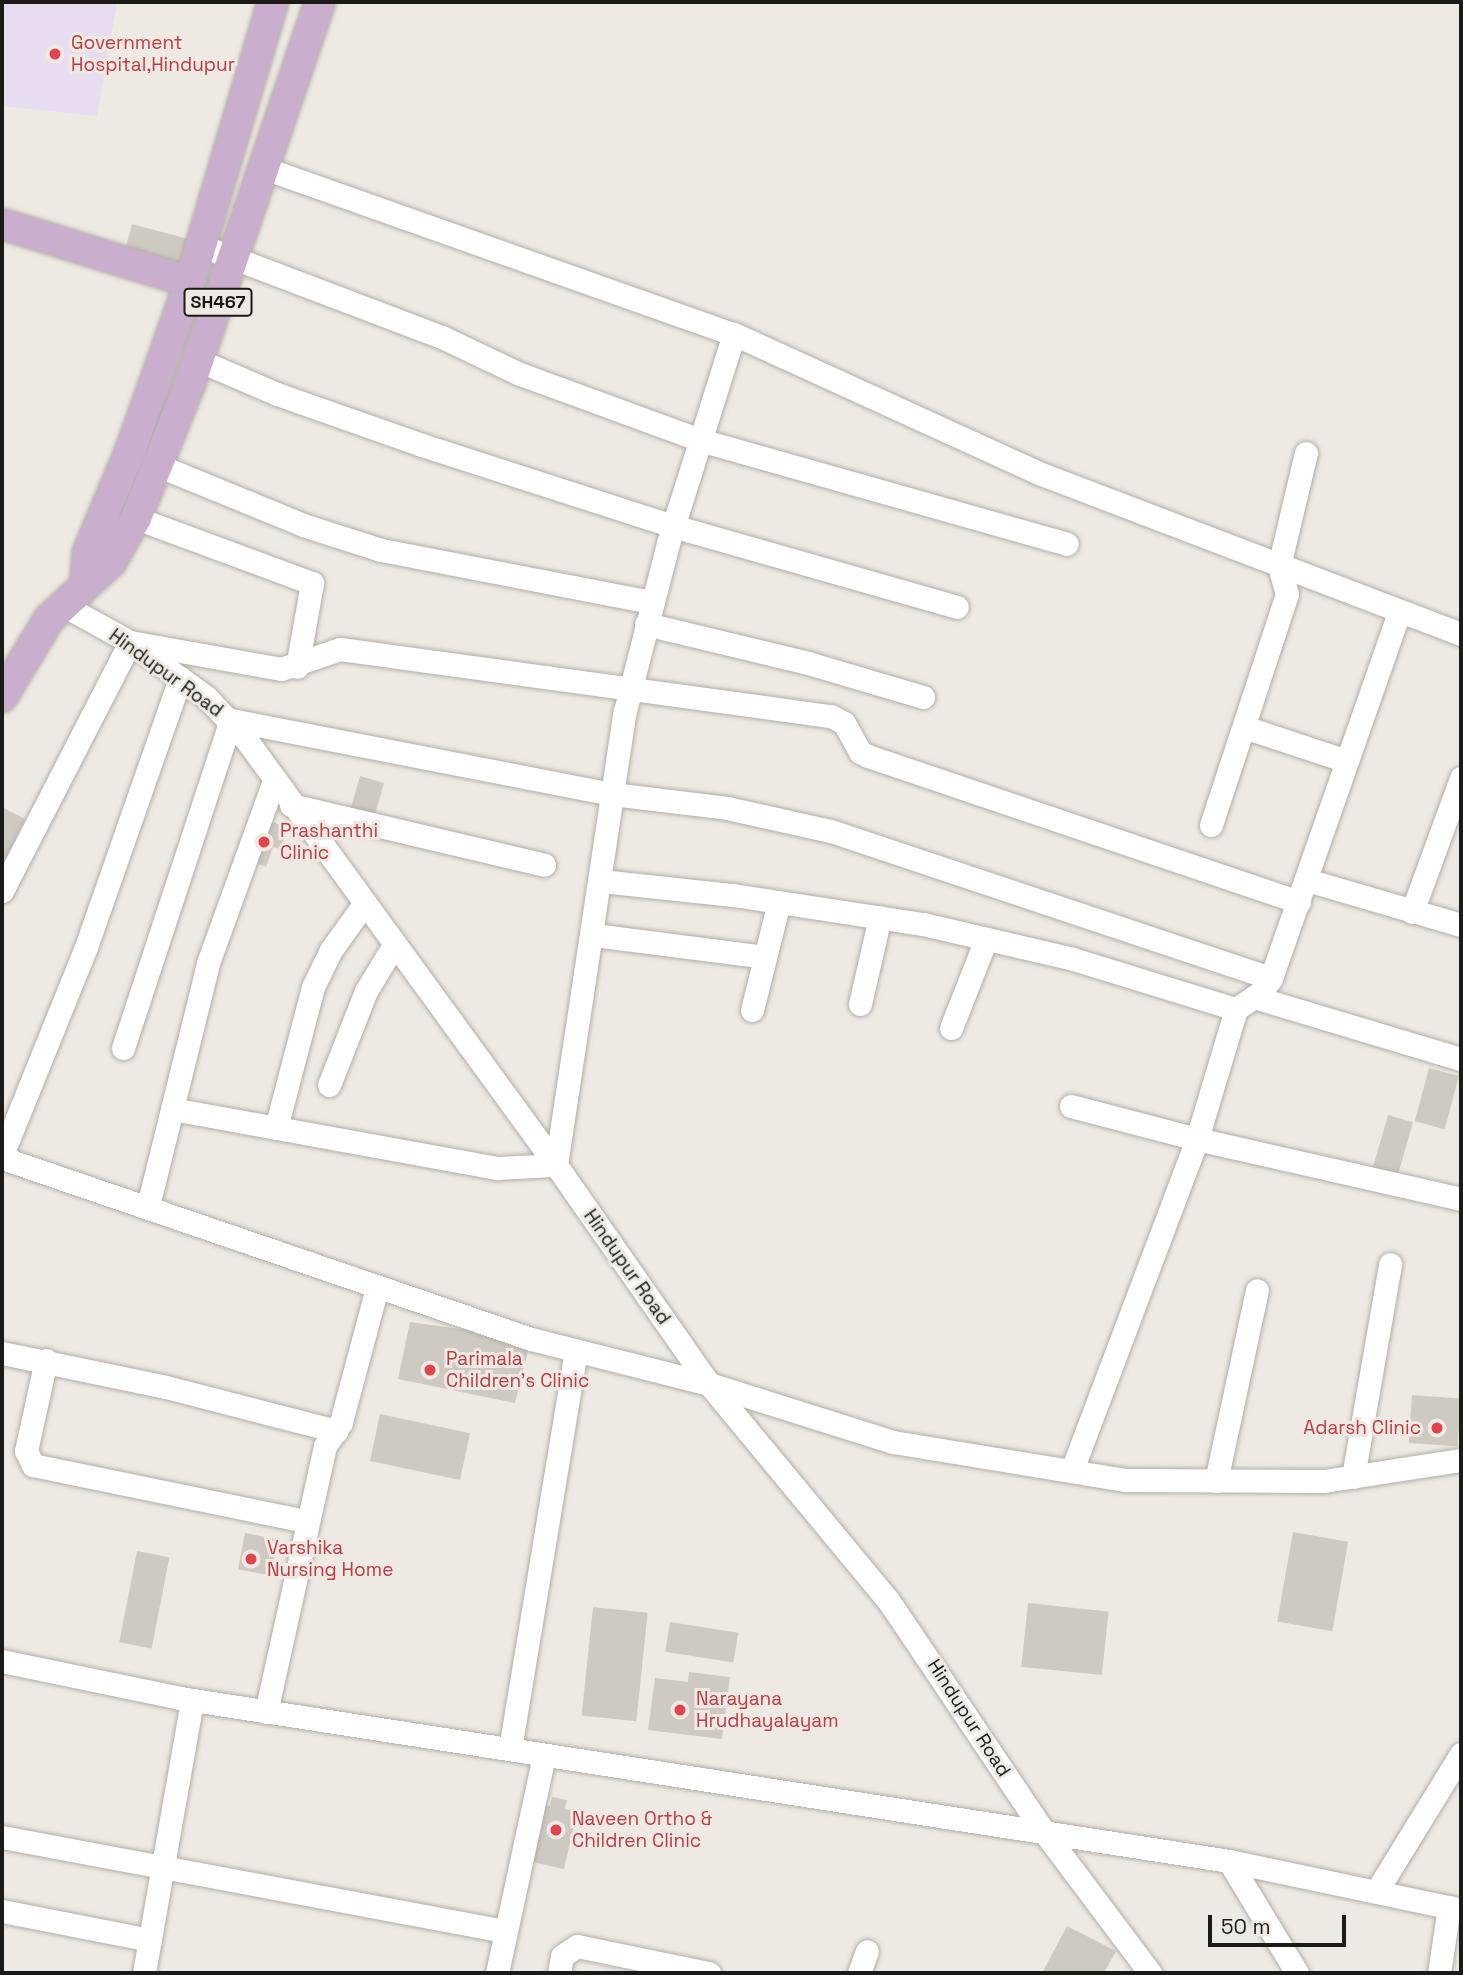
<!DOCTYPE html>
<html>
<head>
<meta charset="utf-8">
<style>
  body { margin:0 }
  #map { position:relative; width:1463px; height:1975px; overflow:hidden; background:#eeeae3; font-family:"Space Grotesk",sans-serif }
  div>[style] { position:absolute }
  .medical>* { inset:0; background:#e7dcf0 }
  .building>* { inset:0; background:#cecac2; transform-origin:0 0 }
  .roads { filter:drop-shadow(0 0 2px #b1ada6) drop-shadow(0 0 2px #b1ada6) }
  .minor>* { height:23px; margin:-11.5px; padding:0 11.5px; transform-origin:11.5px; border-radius:11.5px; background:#fff }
  .major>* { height:30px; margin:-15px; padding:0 15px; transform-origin:15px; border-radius:15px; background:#caaecd }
  .dots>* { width:19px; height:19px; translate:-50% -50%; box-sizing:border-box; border:4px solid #eeeae3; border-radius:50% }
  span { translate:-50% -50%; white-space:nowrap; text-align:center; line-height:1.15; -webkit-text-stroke:6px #eeeae3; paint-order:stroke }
  .shield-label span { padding:2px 5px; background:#eeeae3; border:2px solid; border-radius:5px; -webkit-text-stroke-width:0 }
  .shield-label { font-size:18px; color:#1b1a17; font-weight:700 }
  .health-label { font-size:19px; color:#be3a42 }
  .left { translate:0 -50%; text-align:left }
  .right { translate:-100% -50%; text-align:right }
  .street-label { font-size:19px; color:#1b1a17 }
  .frame { position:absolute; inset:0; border:4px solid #1b1a17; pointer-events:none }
  .scale { position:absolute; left:1208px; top:1915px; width:138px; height:32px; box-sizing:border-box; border:4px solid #1b1a17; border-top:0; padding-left:9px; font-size:21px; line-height:24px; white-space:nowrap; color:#1b1a17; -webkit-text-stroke:5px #eeeae3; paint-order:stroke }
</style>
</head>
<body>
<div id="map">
  <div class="medical">
    <div style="clip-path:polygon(2px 2px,117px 2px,97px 116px,2px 106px)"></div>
  </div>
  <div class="building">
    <div style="left:132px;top:224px;width:60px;height:26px;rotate:15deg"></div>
    <div style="left:360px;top:776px;width:25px;height:34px;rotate:16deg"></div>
    <div style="clip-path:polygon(2px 807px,25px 819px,6px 858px,2px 856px)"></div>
    <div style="clip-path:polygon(267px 820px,282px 826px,278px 836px,284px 838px,280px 849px,273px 847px,266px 867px,251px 861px)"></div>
    <div style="left:1429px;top:1068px;width:31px;height:55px;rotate:15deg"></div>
    <div style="left:1388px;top:1115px;width:26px;height:57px;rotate:16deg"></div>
    <div style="clip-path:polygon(410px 1322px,531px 1339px,515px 1403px,398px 1379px)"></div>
    <div style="left:1412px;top:1395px;width:49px;height:48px;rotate:4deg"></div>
    <div style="left:380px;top:1414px;width:92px;height:48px;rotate:12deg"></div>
    <div style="left:1293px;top:1532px;width:56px;height:91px;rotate:10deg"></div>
    <div style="left:245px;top:1533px;width:33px;height:37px;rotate:11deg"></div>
    <div style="left:137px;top:1551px;width:33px;height:93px;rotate:11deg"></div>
    <div style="left:1028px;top:1603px;width:81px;height:64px;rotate:6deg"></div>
    <div style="left:593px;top:1607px;width:55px;height:109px;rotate:6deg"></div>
    <div style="left:670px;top:1622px;width:69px;height:30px;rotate:9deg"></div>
    <div style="clip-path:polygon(689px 1672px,730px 1677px,722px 1739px,648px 1730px,655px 1678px,688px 1682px)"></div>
    <div style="clip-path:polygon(552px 1797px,567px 1800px,565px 1809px,577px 1812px,564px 1869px,528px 1861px,540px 1804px,550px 1806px)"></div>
    <div style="clip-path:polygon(1067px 1926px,1116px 1951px,1104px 1973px,1042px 1973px)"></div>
  </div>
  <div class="roads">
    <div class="minor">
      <div style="left:264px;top:168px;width:498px;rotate:19.5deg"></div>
      <div style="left:734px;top:334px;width:335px;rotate:24.5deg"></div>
      <div style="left:1039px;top:473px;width:452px;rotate:20.9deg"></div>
      <div style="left:202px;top:246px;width:257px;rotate:20.8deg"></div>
      <div style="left:442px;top:337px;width:86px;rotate:25.4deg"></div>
      <div style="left:520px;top:374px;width:192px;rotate:20.1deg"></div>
      <div style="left:700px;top:440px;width:381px;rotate:15.8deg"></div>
      <div style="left:198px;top:360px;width:86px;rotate:23.3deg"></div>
      <div style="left:277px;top:394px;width:154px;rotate:19.4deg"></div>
      <div style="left:422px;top:445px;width:264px;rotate:17.9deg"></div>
      <div style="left:673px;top:526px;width:295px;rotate:15.9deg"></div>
      <div style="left:157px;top:465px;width:158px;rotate:22.3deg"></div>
      <div style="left:303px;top:525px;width:82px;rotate:17.8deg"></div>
      <div style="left:381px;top:550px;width:276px;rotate:10.9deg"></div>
      <div style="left:136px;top:518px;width:188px;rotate:20.3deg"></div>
      <div style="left:312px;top:583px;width:85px;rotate:100.1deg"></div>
      <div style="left:63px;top:605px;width:77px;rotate:28.9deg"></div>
      <div style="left:130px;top:642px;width:62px;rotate:35.8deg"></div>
      <div style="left:180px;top:678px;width:32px;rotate:36deg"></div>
      <div style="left:206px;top:697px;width:57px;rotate:46.4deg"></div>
      <div style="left:245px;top:738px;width:528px;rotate:53.93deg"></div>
      <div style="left:556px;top:1165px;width:267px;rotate:55.1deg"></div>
      <div style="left:709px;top:1384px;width:281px;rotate:50.4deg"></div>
      <div style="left:888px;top:1600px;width:276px;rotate:56.1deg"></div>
      <div style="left:1042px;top:1829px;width:180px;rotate:53.1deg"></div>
      <div style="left:646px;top:624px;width:167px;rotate:13.5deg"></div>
      <div style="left:808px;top:663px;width:120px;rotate:16.5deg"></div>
      <div style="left:1244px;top:727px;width:108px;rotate:18.3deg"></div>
      <div style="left:291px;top:805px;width:260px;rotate:13.3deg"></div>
      <div style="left:1211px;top:825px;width:243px;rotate:-71.8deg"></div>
      <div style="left:1287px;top:594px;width:29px;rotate:-106deg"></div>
      <div style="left:1279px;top:566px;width:116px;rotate:-76.6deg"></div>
      <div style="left:1307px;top:880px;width:160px;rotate:16.3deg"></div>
      <div style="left:601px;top:881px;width:133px;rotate:6.1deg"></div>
      <div style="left:733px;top:895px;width:192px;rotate:8.7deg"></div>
      <div style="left:923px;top:924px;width:154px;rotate:13.1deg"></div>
      <div style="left:1073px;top:959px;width:170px;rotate:17.1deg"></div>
      <div style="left:2px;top:891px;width:280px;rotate:-62.8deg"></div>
      <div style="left:130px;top:642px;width:153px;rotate:10.1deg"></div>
      <div style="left:281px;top:669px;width:62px;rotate:-18.7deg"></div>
      <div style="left:340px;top:649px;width:496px;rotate:7.8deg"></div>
      <div style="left:831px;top:716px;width:15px;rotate:28deg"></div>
      <div style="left:844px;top:723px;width:33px;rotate:61deg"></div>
      <div style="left:860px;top:752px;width:9px;rotate:27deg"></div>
      <div style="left:868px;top:756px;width:455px;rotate:18.7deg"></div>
      <div style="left:1412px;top:912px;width:143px;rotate:-69.9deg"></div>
      <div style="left:594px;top:935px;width:172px;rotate:7.3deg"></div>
      <div style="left:1254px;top:997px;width:216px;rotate:16.7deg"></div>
      <div style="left:860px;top:1004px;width:89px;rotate:-77.1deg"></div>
      <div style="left:752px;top:1010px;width:111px;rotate:-76deg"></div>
      <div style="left:951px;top:1028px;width:96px;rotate:-68.5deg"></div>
      <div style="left:123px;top:1048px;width:345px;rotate:-71.8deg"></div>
      <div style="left:231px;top:720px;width:388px;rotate:11deg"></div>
      <div style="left:612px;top:794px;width:116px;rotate:6.9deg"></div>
      <div style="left:727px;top:808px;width:107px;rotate:12.5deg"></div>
      <div style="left:831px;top:831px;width:464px;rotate:18.5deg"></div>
      <div style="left:329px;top:1085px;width:101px;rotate:-68.5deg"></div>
      <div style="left:366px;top:991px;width:54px;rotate:-58.7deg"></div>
      <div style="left:1071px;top:1106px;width:130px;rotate:14.7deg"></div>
      <div style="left:1197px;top:1139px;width:271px;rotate:12.8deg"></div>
      <div style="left:172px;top:1109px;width:331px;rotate:10.3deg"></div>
      <div style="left:498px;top:1168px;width:58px;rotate:-3deg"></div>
      <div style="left:556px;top:1165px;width:459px;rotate:-81.4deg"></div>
      <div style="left:625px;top:711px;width:173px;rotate:-75.6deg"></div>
      <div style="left:668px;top:543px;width:219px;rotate:-72.5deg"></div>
      <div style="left:276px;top:1128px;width:146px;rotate:-75.3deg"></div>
      <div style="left:313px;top:987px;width:41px;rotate:-64.1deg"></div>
      <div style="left:331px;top:950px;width:57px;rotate:-54.3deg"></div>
      <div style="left:2px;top:1155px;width:224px;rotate:-68deg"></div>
      <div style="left:86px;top:947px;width:285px;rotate:-70.7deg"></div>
      <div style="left:2px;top:1158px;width:559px;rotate:18.89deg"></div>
      <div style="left:531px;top:1339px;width:184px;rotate:14.2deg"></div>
      <div style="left:709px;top:1384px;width:193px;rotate:17.5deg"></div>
      <div style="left:893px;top:1442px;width:236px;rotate:9.3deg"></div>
      <div style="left:1126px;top:1480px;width:198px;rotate:0.3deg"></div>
      <div style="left:1324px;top:1481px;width:139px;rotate:-8.7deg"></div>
      <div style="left:148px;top:1206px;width:250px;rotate:-76.1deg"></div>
      <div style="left:208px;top:963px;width:194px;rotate:-70.1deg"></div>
      <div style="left:2px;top:1353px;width:167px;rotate:11.7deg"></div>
      <div style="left:166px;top:1387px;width:176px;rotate:14.5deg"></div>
      <div style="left:46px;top:1360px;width:93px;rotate:102.4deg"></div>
      <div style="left:26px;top:1451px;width:16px;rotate:63deg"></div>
      <div style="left:33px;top:1465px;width:279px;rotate:11.6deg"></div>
      <div style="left:1072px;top:1470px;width:354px;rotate:-69.3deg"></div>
      <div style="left:1197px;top:1139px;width:136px;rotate:-73.3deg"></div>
      <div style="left:1236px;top:1009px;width:30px;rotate:-34deg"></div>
      <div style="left:1261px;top:992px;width:17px;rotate:-54deg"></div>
      <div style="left:1271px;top:978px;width:388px;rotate:-70.7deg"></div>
      <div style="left:1353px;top:1477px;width:216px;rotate:-80.1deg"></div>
      <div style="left:1216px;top:1481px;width:195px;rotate:-77.9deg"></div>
      <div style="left:2px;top:1661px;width:182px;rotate:11.7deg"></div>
      <div style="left:180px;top:1698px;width:1062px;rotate:8.83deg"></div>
      <div style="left:1229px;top:1861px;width:237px;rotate:11.9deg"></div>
      <div style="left:266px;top:1712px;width:272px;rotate:-77.5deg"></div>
      <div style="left:325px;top:1446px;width:29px;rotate:-56deg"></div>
      <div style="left:341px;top:1422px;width:139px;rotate:-75deg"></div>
      <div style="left:510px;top:1749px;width:403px;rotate:-80.6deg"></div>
      <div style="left:2px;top:1837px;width:512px;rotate:10.59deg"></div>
      <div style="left:1229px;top:1861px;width:131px;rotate:58.7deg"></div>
      <div style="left:1376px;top:1892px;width:162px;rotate:-58.4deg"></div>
      <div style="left:2px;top:1911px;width:151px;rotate:11.1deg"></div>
      <div style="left:144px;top:1973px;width:277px;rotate:-80deg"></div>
      <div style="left:497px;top:1973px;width:223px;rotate:-77.8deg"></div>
      <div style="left:559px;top:1973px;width:17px;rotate:-80deg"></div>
      <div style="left:562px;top:1956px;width:18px;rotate:-34deg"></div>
      <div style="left:577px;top:1946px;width:135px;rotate:11.6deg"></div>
      <div style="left:859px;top:1973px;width:23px;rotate:-70deg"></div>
      <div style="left:1439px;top:1973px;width:67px;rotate:-81.4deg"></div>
    </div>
    <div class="major">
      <div style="left:2px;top:224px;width:197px;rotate:17.1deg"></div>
      <div style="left:85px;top:586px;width:34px;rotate:-85deg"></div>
      <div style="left:88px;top:552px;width:112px;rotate:-67.3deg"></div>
      <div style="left:131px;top:449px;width:177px;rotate:-70.5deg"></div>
      <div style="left:190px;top:282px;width:292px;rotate:-73.5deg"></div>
      <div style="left:2px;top:697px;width:91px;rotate:-58.9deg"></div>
      <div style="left:49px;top:619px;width:84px;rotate:-42.6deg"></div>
      <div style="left:111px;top:562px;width:51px;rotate:-60.4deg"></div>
      <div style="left:136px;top:518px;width:148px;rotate:-68.1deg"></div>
      <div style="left:191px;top:381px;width:400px;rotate:-71.2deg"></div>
    </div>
  </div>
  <div class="dots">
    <div style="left:55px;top:54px;background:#e0444e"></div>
    <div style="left:264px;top:842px;background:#e0444e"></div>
    <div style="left:430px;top:1370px;background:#e0444e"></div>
    <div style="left:1437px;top:1428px;background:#e0444e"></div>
    <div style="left:251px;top:1559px;background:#e0444e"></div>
    <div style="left:680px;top:1710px;background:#e0444e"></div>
    <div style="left:556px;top:1830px;background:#e0444e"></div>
  </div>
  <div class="shield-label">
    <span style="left:218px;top:302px">SH467</span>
  </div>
  <div class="health-label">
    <span class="left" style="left:71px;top:54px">Government<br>Hospital,Hindupur</span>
    <span class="left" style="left:280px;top:842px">Prashanthi<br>Clinic</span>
    <span class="left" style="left:446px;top:1370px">Parimala<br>Children's Clinic</span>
    <span class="right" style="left:1421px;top:1428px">Adarsh Clinic</span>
    <span class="left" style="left:267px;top:1559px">Varshika<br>Nursing Home</span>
    <span class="left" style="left:696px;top:1710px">Narayana<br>Hrudhayalayam</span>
    <span class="left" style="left:572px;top:1830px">Naveen Ortho &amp;<br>Children Clinic</span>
  </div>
  <div class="street-label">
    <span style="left:166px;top:673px;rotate:36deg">Hindupur Road</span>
    <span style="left:627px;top:1267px;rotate:55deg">Hindupur Road</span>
    <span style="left:969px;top:1718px;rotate:57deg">Hindupur Road</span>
  </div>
  <div class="frame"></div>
  <div class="scale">50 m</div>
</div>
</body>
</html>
